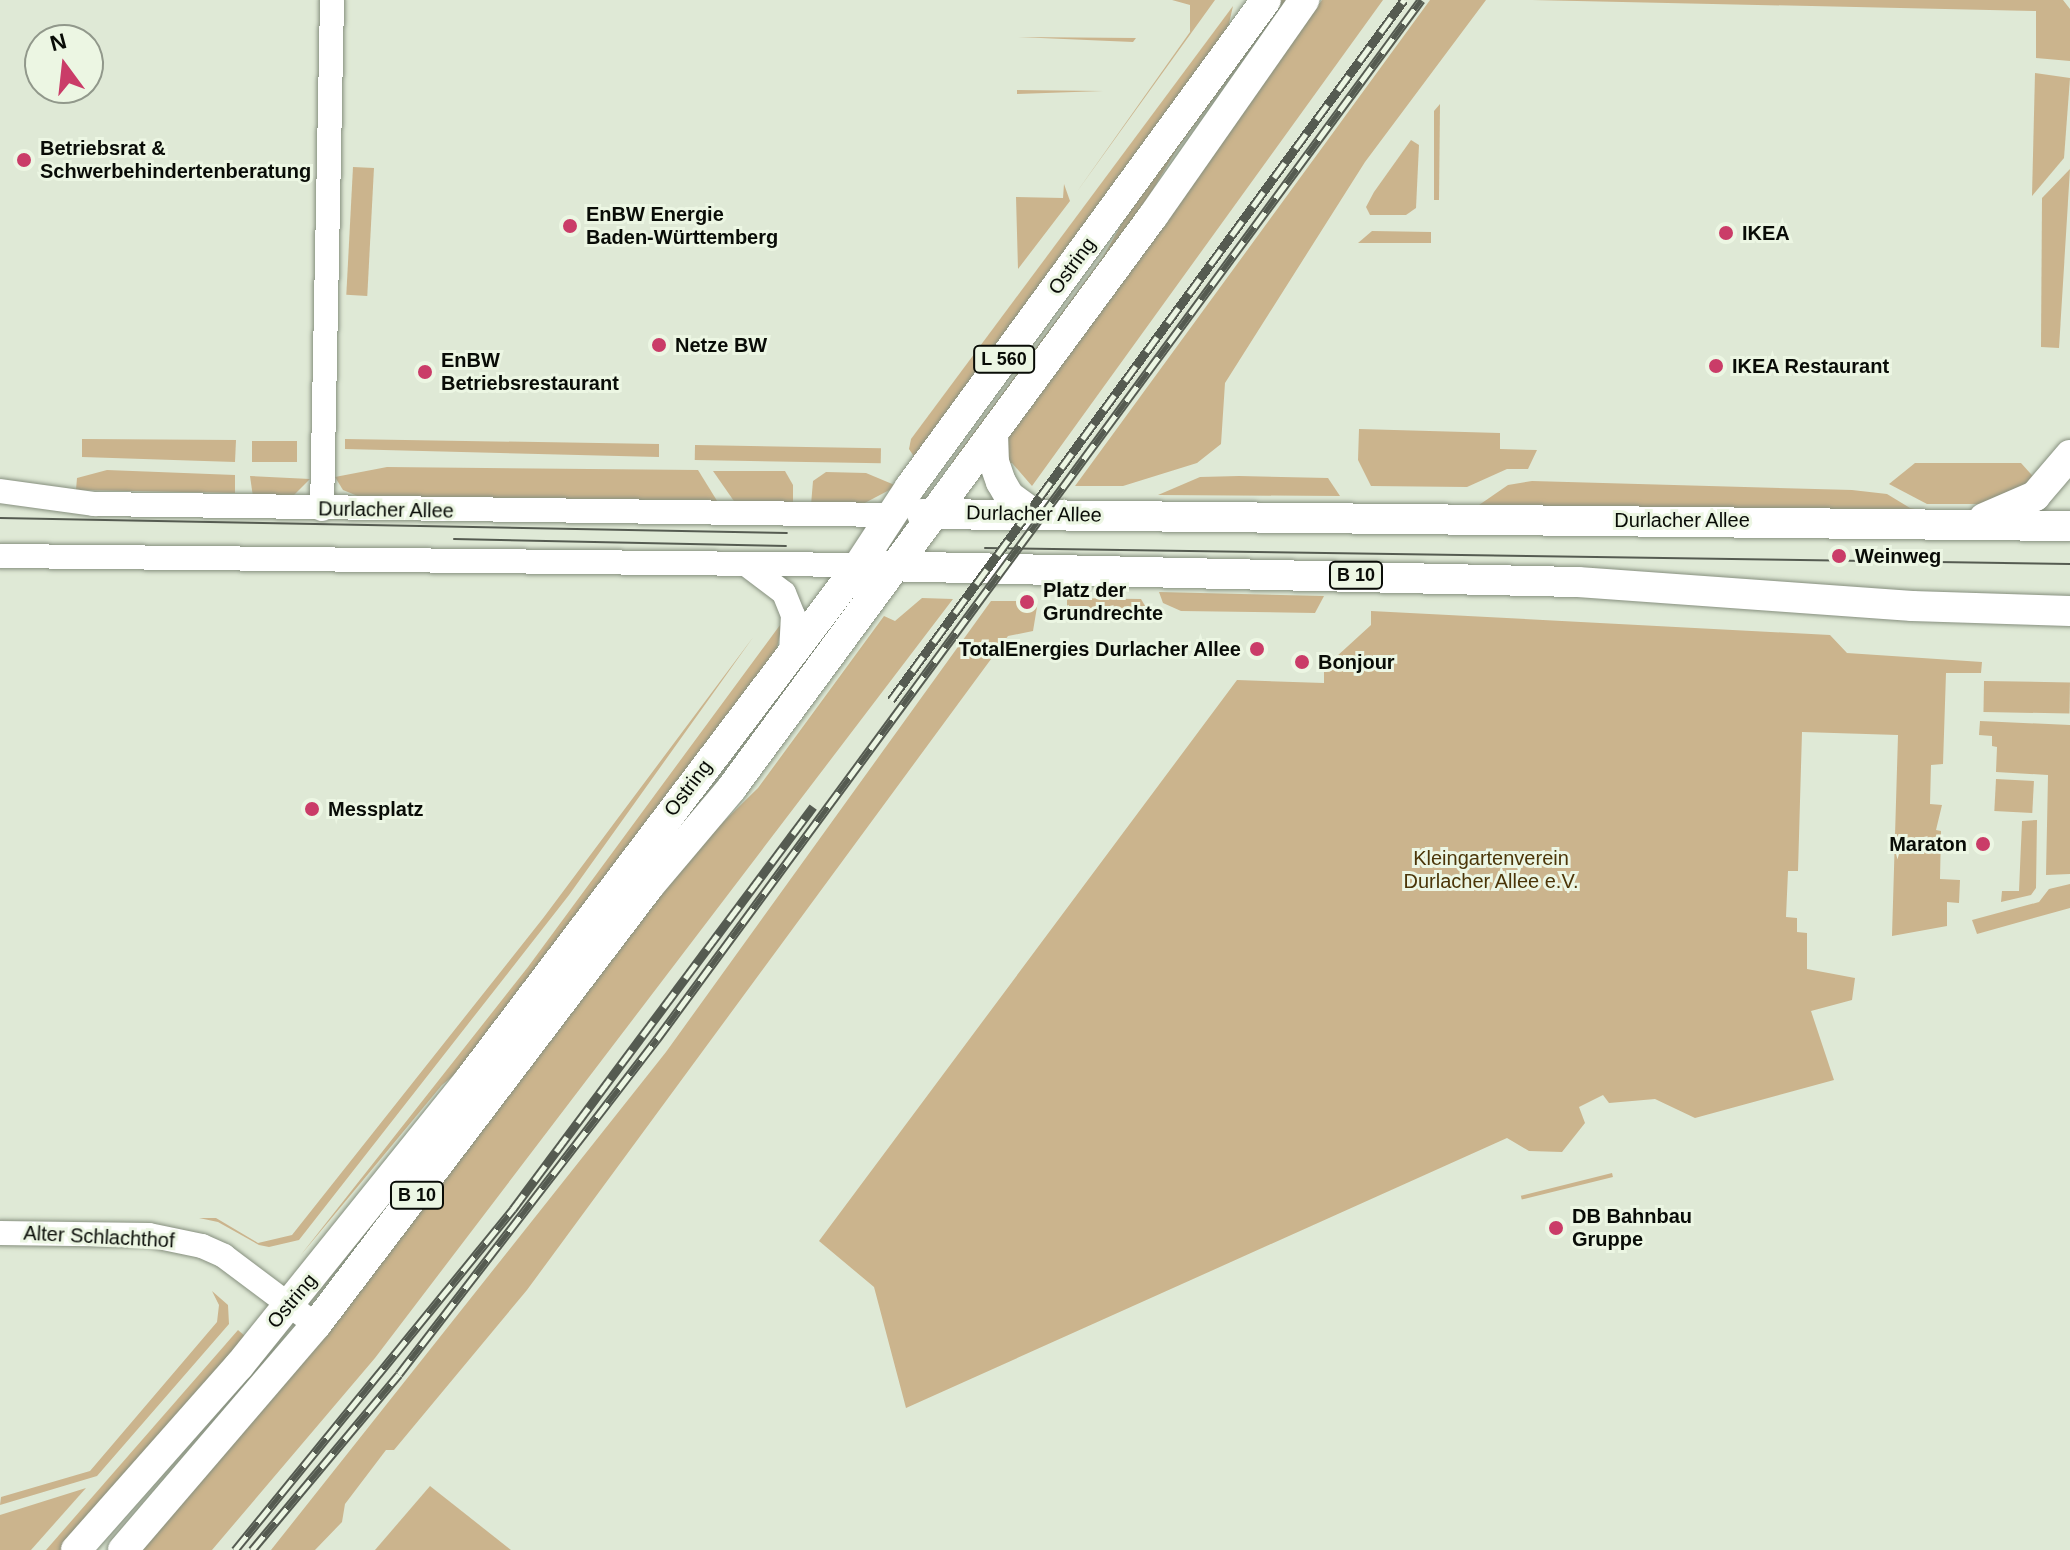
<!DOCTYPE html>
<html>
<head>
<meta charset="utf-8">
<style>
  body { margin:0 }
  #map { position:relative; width:2070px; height:1550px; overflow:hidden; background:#dfe9d6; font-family:Helvetica,sans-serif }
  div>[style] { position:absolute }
  .green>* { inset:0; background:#cbb48d; transform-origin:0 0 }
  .roads { filter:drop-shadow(0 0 2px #868f7e) drop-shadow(0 0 2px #868f7e) }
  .minor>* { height:24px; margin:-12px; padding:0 12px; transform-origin:12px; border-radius:12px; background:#fff }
  .major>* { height:30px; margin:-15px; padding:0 15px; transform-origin:15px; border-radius:15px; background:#fff }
  .tram>* { height:2px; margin:-1px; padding:0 1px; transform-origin:1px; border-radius:1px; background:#555b51 }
  .rail>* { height:9px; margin-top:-4.5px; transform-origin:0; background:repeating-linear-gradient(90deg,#ecf6e3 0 18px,#555b51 0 36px); box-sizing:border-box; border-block:2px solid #555b51 }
  .dots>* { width:22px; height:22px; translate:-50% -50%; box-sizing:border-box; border:4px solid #ecf6e3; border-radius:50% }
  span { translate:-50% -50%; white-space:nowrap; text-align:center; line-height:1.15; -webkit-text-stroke:6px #ecf6e3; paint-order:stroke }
  .shield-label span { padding:2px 6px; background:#ecf6e3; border:2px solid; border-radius:6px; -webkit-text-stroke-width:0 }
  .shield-label { font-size:18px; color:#090c07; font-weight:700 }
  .poi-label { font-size:20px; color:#090c07; font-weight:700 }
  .left { translate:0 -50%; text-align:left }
  .right { translate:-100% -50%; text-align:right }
  .street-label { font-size:20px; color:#090c07 }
  .park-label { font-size:20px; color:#4b3508 }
  .north { position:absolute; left:24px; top:24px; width:80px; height:80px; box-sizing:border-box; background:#ecf6e3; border:2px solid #91988b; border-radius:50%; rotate:345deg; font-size:22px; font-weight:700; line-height:32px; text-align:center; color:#090c07 }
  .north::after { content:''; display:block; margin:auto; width:28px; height:36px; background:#ca3c68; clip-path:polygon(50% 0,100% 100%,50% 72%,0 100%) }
</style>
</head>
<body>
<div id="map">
  <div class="green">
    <div style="clip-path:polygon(1172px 0,1215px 0,1076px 193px,1190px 32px,1190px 5px)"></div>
    <div style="clip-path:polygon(1278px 0,1286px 0,1177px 149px,1122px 241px,959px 462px,952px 462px,1103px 257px,1139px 193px)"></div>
    <div style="clip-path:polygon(1322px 0,1383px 0,1032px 486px,1012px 463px,1005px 463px,1009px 433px)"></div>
    <div style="clip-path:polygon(1430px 0,1486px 0,1365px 162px,1225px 383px,1221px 444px,1197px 463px,1123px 486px,1075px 486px)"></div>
    <div style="clip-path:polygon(1532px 0,2063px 0,2070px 9px,2070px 61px,2036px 58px,2036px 11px)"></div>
    <div style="clip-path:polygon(1233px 6px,1225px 41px,917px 461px,909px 449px,911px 439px)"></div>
    <div style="clip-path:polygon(1018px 37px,1136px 38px,1133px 42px)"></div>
    <div style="clip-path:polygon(2035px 73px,2070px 78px,2064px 158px,2032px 196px)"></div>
    <div style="clip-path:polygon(1017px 90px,1103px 91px,1017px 94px)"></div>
    <div style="clip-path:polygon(1440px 104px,1439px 200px,1434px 200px,1434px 111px)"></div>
    <div style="clip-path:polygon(1411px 140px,1419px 145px,1416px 208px,1406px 215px,1370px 215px,1366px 207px,1374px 192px)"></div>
    <div style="left:353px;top:167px;width:21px;height:128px;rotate:3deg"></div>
    <div style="clip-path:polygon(2070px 169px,2059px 348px,2041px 347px,2042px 198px)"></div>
    <div style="clip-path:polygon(1064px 184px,1070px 201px,1018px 269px,1016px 197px,1063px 198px)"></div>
    <div style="clip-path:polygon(1372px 231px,1431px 232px,1431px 243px,1358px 243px)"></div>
    <div style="clip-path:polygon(1359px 429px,1500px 433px,1500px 449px,1537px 450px,1528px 469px,1507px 469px,1467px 487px,1371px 486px,1358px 460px)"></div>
    <div style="clip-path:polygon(82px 439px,236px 440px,235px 462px,82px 457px)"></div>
    <div style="clip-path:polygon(345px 439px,659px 444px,659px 457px,345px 449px)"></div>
    <div style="left:252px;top:441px;width:45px;height:21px"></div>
    <div style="left:695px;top:445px;width:186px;height:15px;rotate:1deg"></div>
    <div style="clip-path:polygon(1915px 463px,2021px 463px,2038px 482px,1997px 504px,1927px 504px,1889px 484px)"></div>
    <div style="clip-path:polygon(387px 467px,698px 470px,719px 504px,360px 497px,343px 490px,335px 477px)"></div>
    <div style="clip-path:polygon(107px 470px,235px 475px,235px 493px,76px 490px,77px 478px)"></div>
    <div style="clip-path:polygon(713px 471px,785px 471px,793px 485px,793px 506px,736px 504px)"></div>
    <div style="clip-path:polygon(826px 472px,866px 473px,897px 486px,859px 506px,811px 505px,813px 481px)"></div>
    <div style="clip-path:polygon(250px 476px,310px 479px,291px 498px,253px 497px)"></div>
    <div style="clip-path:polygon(1239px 476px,1328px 478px,1340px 496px,1158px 495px,1200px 477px)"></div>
    <div style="clip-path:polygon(1532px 481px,1852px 490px,1887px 494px,1910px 508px,1936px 513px,1479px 505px,1508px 485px)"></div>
    <div style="clip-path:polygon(1159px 592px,1324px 596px,1315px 613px,1181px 611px,1163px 603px)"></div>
    <div style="clip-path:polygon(922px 598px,953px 599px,375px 1358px,212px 1550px,136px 1550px,694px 851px,758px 788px,884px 616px,895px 621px)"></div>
    <div style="clip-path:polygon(1067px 598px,1141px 599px,1154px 621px,1067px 619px)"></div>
    <div style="clip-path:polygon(991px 601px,1038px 601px,1033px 631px,1008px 636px,527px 1290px,394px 1450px,386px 1450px,345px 1504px,342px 1522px,315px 1550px,271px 1550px,666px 1052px)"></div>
    <div style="clip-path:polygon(1371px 611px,1830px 635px,1847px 653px,1982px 662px,1981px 673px,1946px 673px,1943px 764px,1931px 765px,1930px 804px,1942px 805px,1936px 830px,1941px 831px,1940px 879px,1960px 880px,1959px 903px,1947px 902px,1947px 926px,1892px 936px,1898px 735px,1802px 732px,1798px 871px,1788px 871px,1786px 917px,1797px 918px,1797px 932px,1807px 933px,1807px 969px,1855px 978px,1852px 1000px,1811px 1011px,1834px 1080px,1695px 1118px,1655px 1099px,1609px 1103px,1603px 1095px,1579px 1107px,1585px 1123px,1562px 1152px,1529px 1151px,1507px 1138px,906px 1408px,874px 1287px,819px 1241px,1237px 680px,1324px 683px,1324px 668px,1371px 625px)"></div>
    <div style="clip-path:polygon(783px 621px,776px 652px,471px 1061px,442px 1085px,300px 1256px,528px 967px)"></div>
    <div style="clip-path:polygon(754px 636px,569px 895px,299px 1240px,269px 1247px,259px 1245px,218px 1222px,199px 1218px,216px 1218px,258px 1243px,292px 1235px,544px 917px)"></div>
    <div style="left:1984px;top:681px;width:86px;height:31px;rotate:1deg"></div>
    <div style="clip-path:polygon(1980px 721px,2070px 725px,2070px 874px,2046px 875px,2048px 775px,1996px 772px,1997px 747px,1992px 746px,1992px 736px,1979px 735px)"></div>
    <div style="left:1996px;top:779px;width:38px;height:32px;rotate:3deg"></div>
    <div style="clip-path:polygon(2037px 820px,2036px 888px,2031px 895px,2001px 902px,2002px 891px,2019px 891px,2022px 821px)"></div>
    <div style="clip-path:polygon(2070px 884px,2070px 908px,1977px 934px,1972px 920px,2039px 902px,2049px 889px)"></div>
    <div style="left:1612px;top:1173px;width:4px;height:94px;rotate:76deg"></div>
    <div style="clip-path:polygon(212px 1291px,228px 1305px,229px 1324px,97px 1476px,0 1505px,1px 1497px,90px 1471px,217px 1322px,219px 1305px)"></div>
    <div style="clip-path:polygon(238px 1330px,246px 1337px,63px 1550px,46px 1550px)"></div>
    <div style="clip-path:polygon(430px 1486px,511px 1550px,375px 1550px)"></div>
    <div style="clip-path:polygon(86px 1488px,31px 1550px,0 1550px,0 1515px)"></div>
  </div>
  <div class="roads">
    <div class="minor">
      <div style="left:0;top:491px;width:95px;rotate:7.9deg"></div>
      <div style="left:94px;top:504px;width:798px;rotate:0.79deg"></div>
      <div style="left:322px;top:509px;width:509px;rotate:-88.87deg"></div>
      <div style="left:0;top:556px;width:859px;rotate:0.6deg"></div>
      <div style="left:747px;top:565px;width:46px;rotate:37.1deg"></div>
      <div style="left:784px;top:593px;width:24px;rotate:68deg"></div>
      <div style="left:793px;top:615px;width:34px;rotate:93deg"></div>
      <div style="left:0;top:1233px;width:149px;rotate:0.8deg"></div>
      <div style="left:149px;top:1235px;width:54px;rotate:11.7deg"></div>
      <div style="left:202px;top:1246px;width:24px;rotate:24deg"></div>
      <div style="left:224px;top:1256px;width:115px;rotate:36.9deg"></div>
    </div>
    <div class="major">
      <div style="left:993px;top:434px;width:28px;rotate:88deg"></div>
      <div style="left:994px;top:462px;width:21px;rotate:71deg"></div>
      <div style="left:1001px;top:482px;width:16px;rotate:60deg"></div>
      <div style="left:1009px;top:496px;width:31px;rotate:36deg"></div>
      <div style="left:922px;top:514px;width:1148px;rotate:0.6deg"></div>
      <div style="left:1984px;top:518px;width:56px;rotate:-23.3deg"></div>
      <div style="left:2035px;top:496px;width:54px;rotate:-49.5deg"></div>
      <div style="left:881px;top:566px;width:697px;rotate:1.32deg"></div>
      <div style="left:1578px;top:582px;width:335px;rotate:4.1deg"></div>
      <div style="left:1912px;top:606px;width:158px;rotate:1.8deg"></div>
      <div style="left:76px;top:1550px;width:246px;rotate:-48.5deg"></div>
      <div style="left:239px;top:1366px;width:367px;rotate:-51.2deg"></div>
      <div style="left:469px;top:1080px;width:646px;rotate:-52.86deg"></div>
      <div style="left:859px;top:565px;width:93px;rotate:-56.8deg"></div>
      <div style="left:910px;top:487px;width:603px;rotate:-53.83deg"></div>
      <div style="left:123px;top:1550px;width:296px;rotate:-49.4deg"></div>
      <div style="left:316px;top:1325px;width:552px;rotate:-52.8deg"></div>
      <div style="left:650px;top:885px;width:126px;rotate:-49.8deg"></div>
      <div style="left:731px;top:789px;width:712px;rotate:-53.63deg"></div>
      <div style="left:1153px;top:216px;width:264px;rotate:-55deg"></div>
    </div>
  </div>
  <div class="tram">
    <div style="left:0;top:518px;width:787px;rotate:1.09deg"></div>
    <div style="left:454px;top:539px;width:332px;rotate:1.2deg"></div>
    <div style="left:985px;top:548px;width:1085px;rotate:0.84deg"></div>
  </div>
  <div class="rail">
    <div style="left:891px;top:700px;width:868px;rotate:-53.76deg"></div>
    <div style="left:235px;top:1550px;width:440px;rotate:-50.8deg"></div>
    <div style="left:513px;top:1209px;width:502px;rotate:-53.27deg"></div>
    <div style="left:252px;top:1550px;width:229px;rotate:-50.1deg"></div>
    <div style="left:399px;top:1374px;width:423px;rotate:-52.4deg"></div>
    <div style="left:657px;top:1039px;width:1290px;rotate:-53.67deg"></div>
  </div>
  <div class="dots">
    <div style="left:24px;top:160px;background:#ca3c68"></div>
    <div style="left:570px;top:226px;background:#ca3c68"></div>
    <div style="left:1726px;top:233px;background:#ca3c68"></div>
    <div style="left:659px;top:345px;background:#ca3c68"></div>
    <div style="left:1716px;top:366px;background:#ca3c68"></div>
    <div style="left:425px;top:372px;background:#ca3c68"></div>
    <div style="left:1839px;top:556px;background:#ca3c68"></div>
    <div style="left:1027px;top:602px;background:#ca3c68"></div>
    <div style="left:1257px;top:649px;background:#ca3c68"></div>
    <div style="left:1302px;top:662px;background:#ca3c68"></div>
    <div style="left:312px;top:809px;background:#ca3c68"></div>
    <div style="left:1983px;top:844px;background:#ca3c68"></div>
    <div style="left:1556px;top:1228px;background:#ca3c68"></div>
  </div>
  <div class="shield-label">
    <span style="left:1004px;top:359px">L 560</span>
    <span style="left:1356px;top:575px">B 10</span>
    <span style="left:417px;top:1195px">B 10</span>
  </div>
  <div class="poi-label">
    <span class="left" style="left:40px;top:160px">Betriebsrat &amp;<br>Schwerbehindertenberatung</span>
    <span class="left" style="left:586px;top:226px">EnBW Energie<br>Baden-Württemberg</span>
    <span class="left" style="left:1742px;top:233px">IKEA</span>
    <span class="left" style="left:675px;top:345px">Netze BW</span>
    <span class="left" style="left:441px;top:372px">EnBW<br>Betriebsrestaurant</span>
    <span class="left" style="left:1732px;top:366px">IKEA Restaurant</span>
    <span class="left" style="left:1855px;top:556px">Weinweg</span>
    <span class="left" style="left:1043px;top:602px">Platz der<br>Grundrechte</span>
    <span class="right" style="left:1241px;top:649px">TotalEnergies Durlacher Allee</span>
    <span class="left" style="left:1318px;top:662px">Bonjour</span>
    <span class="left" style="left:328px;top:809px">Messplatz</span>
    <span class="right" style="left:1967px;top:844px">Maraton</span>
    <span class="left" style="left:1572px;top:1228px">DB Bahnbau<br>Gruppe</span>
  </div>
  <div class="street-label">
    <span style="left:1072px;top:266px;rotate:-54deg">Ostring</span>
    <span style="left:386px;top:510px;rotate:1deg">Durlacher Allee</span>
    <span style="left:1034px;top:514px;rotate:1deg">Durlacher Allee</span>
    <span style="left:1682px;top:520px">Durlacher Allee</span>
    <span style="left:688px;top:788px;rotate:-53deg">Ostring</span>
    <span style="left:99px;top:1237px;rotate:3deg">Alter Schlachthof</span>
    <span style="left:292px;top:1301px;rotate:-50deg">Ostring</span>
  </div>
  <div class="park-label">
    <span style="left:1491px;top:870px">Kleingartenverein<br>Durlacher Allee e.V.</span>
  </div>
  <div class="north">N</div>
</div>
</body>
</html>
